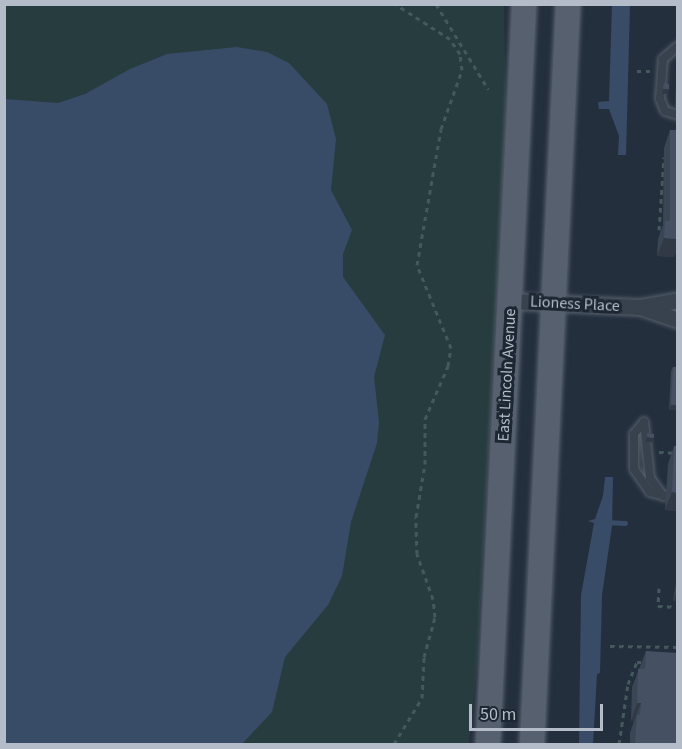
<!DOCTYPE html>
<html>
<head>
<meta charset="utf-8">
<style>
  body { margin:0 }
  #map { position:relative; width:682px; height:749px; overflow:hidden; background:#242f3e; font-family:"Source Sans 3",sans-serif }
  div>[style] { position:absolute }
  .green>* { inset:0; background:#263c3f }
  .water>* { inset:0; background:#394c67 }
  .stream>* { height:5px; margin:-2.5px; padding:0 2.5px; transform-origin:2.5px; border-radius:2.5px; background:#394c67 }
  .path>* { height:3px; margin-top:-1.5px; transform-origin:0; background:repeating-linear-gradient(90deg,#44595c 0 4.5px,transparent 0 9px) }
  .roads { filter:drop-shadow(0 0 2px #565f6c) drop-shadow(0 0 2px #565f6c) }
  .service>* { height:8px; margin:-4px; padding:0 4px; transform-origin:4px; border-radius:4px; background:#38414e }
  .minor>* { height:15px; margin:-7.5px; padding:0 7.5px; transform-origin:7.5px; border-radius:7.5px; background:#38414e }
  .primary>* { height:24px; margin:-12px; padding:0 12px; transform-origin:12px; border-radius:12px; background:#56606e }
  .wall>* { inset:0; background:#3b4654 }
  .shaded-wall>* { inset:0; background:#303945 }
  .building>* { inset:0; background:#455162 }
  span { translate:-50% -50%; white-space:nowrap; text-align:center; line-height:1.15; -webkit-text-stroke:6px #1d2633; paint-order:stroke }
  .street-label { font-size:16px; color:#b4bcc9 }
  .frame { position:absolute; inset:0; border:6px solid #b4bcc9; pointer-events:none }
  .scale { position:absolute; left:469px; top:704px; width:134px; height:27px; box-sizing:border-box; border:3px solid #b4bcc9; border-top:0; padding-left:8px; font-size:18px; line-height:21px; white-space:nowrap; color:#b4bcc9; -webkit-text-stroke:4px #1d2633; paint-order:stroke }
</style>
</head>
<body>
<div id="map">
  <div class="green">
    <div style="clip-path:polygon(4px 5px,504px 5px,506px 117px,477px 664px,469px 744px,5px 744px)"></div>
  </div>
  <div class="water">
    <div style="clip-path:polygon(612px 5px,630px 5px,626px 155px,618px 155px,619px 136px,609px 109px,599px 109px,598px 102px,609px 101px)"></div>
    <div style="clip-path:polygon(237px 47px,267px 52px,289px 63px,327px 104px,336px 139px,331px 190px,352px 230px,343px 254px,343px 277px,385px 335px,374px 377px,379px 422px,377px 443px,351px 522px,342px 576px,328px 605px,285px 657px,272px 712px,242px 744px,5px 744px,5px 99px,58px 103px,85px 94px,130px 69px,167px 54px)"></div>
    <div style="clip-path:polygon(605px 477px,613px 477px,612px 526px,602px 595px,600px 673px,597px 674px,593px 744px,579px 744px,581px 595px,594px 523px,588px 521px,595px 519px,603px 496px)"></div>
  </div>
  <div class="stream">
    <div style="left:606px;top:522px;width:19px;rotate:3deg"></div>
  </div>
  <div class="path">
    <div style="left:436px;top:4px;width:100px;rotate:58.5deg"></div>
    <div style="left:637px;top:71px;width:13px"></div>
    <div style="left:659px;top:230px;width:73px;rotate:-86.1deg"></div>
    <div style="left:659px;top:452px;width:19px;rotate:3deg"></div>
    <div style="left:659px;top:588px;width:18px;rotate:93deg"></div>
    <div style="left:658px;top:606px;width:20px;rotate:3deg"></div>
    <div style="left:610px;top:646px;width:68px;rotate:0.8deg"></div>
    <div style="left:394px;top:744px;width:54px;rotate:-58.7deg"></div>
    <div style="left:422px;top:698px;width:41px;rotate:-87.2deg"></div>
    <div style="left:424px;top:657px;width:41px;rotate:-74.6deg"></div>
    <div style="left:435px;top:617px;width:18px;rotate:-96deg"></div>
    <div style="left:433px;top:599px;width:48px;rotate:-109.6deg"></div>
    <div style="left:417px;top:554px;width:37px;rotate:-92deg"></div>
    <div style="left:416px;top:517px;width:54px;rotate:-80.4deg"></div>
    <div style="left:425px;top:464px;width:45px;rotate:-90deg"></div>
    <div style="left:425px;top:419px;width:58px;rotate:-66.5deg"></div>
    <div style="left:448px;top:366px;width:18px;rotate:-81deg"></div>
    <div style="left:451px;top:348px;width:90px;rotate:-112.3deg"></div>
    <div style="left:417px;top:265px;width:138px;rotate:-80deg"></div>
    <div style="left:441px;top:129px;width:63px;rotate:-70.4deg"></div>
    <div style="left:462px;top:70px;width:16px;rotate:-97deg"></div>
    <div style="left:460px;top:54px;width:18px;rotate:-124deg"></div>
    <div style="left:450px;top:39px;width:65px;rotate:-147.5deg"></div>
    <div style="left:619px;top:744px;width:61px;rotate:-81.5deg"></div>
    <div style="left:628px;top:684px;width:24px;rotate:-68deg"></div>
    <div style="left:637px;top:662px;width:6px"></div>
  </div>
  <div class="roads">
    <div class="service">
      <div style="left:678px;top:46px;width:20px;rotate:139deg"></div>
      <div style="left:663px;top:59px;width:40px;rotate:94.3deg"></div>
      <div style="left:660px;top:99px;width:13px;rotate:67deg"></div>
      <div style="left:665px;top:111px;width:14px;rotate:17deg"></div>
      <div style="left:644px;top:422px;width:16px;rotate:130deg"></div>
      <div style="left:634px;top:434px;width:35px;rotate:90deg"></div>
      <div style="left:634px;top:469px;width:28px;rotate:55deg"></div>
      <div style="left:650px;top:492px;width:16px;rotate:14deg"></div>
      <div style="left:644px;top:422px;width:56px;rotate:83.9deg"></div>
      <div style="left:650px;top:478px;width:22px;rotate:54deg"></div>
    </div>
    <div class="minor">
      <div style="left:510px;top:301px;width:130px;rotate:2.6deg"></div>
      <div style="left:640px;top:307px;width:39px;rotate:-10deg"></div>
      <div style="left:640px;top:307px;width:40px;rotate:18.9deg"></div>
    </div>
    <div class="primary">
      <div style="left:488px;top:744px;width:741px;rotate:-87.21deg"></div>
      <div style="left:532px;top:744px;width:741px;rotate:-87.21deg"></div>
    </div>
  </div>
  <div class="wall">
    <div style="clip-path:polygon(678px 83px,678px 108px,675px 107px,676px 86px)"></div>
    <div style="clip-path:polygon(670px 130px,678px 130px,678px 253px,675px 253px,674px 257px,657px 256px,658px 239px,663px 225px,664px 148px)"></div>
    <div style="clip-path:polygon(673px 367px,678px 410px,669px 410px,671px 371px)"></div>
    <div style="clip-path:polygon(674px 446px,678px 446px,678px 511px,665px 510px,668px 464px)"></div>
    <div style="clip-path:polygon(678px 572px,678px 601px,673px 601px)"></div>
    <div style="clip-path:polygon(646px 651px,678px 744px,630px 744px,630px 733px,634px 721px,631px 721px,632px 687px)"></div>
  </div>
  <div class="shaded-wall">
    <div style="clip-path:polygon(663px 89px,669px 89px,667px 94px,662px 94px)"></div>
    <div style="clip-path:polygon(664px 238px,678px 239px,678px 247px,674px 257px,657px 256px)"></div>
    <div style="clip-path:polygon(671px 405px,678px 405px,678px 410px,669px 410px)"></div>
    <div style="clip-path:polygon(647px 437px,654px 438px,652px 442px,645px 442px)"></div>
    <div style="clip-path:polygon(672px 492px,678px 493px,678px 511px,665px 510px)"></div>
    <div style="clip-path:polygon(678px 589px,678px 601px,673px 601px)"></div>
    <div style="clip-path:polygon(637px 703px,641px 703px,634px 721px,631px 721px)"></div>
  </div>
  <div class="building">
    <div style="clip-path:polygon(664px 83px,669px 84px,669px 89px,663px 89px)"></div>
    <div style="clip-path:polygon(670px 130px,678px 130px,678px 239px,664px 238px,665px 221px,670px 221px)"></div>
    <div style="clip-path:polygon(673px 367px,678px 367px,678px 405px,671px 405px)"></div>
    <div style="clip-path:polygon(647px 433px,654px 434px,654px 438px,647px 437px)"></div>
    <div style="clip-path:polygon(674px 446px,678px 446px,678px 493px,672px 492px)"></div>
    <div style="clip-path:polygon(646px 651px,678px 653px,678px 744px,635px 744px,637px 715px,640px 715px,641px 703px,637px 703px,638px 669px,645px 669px)"></div>
  </div>
  <div class="street-label">
    <span style="left:575px;top:304px;rotate:3deg">Lioness Place</span>
    <span style="left:507px;top:375px;rotate:-87deg">East Lincoln Avenue</span>
  </div>
  <div class="frame"></div>
  <div class="scale">50 m</div>
</div>
</body>
</html>
